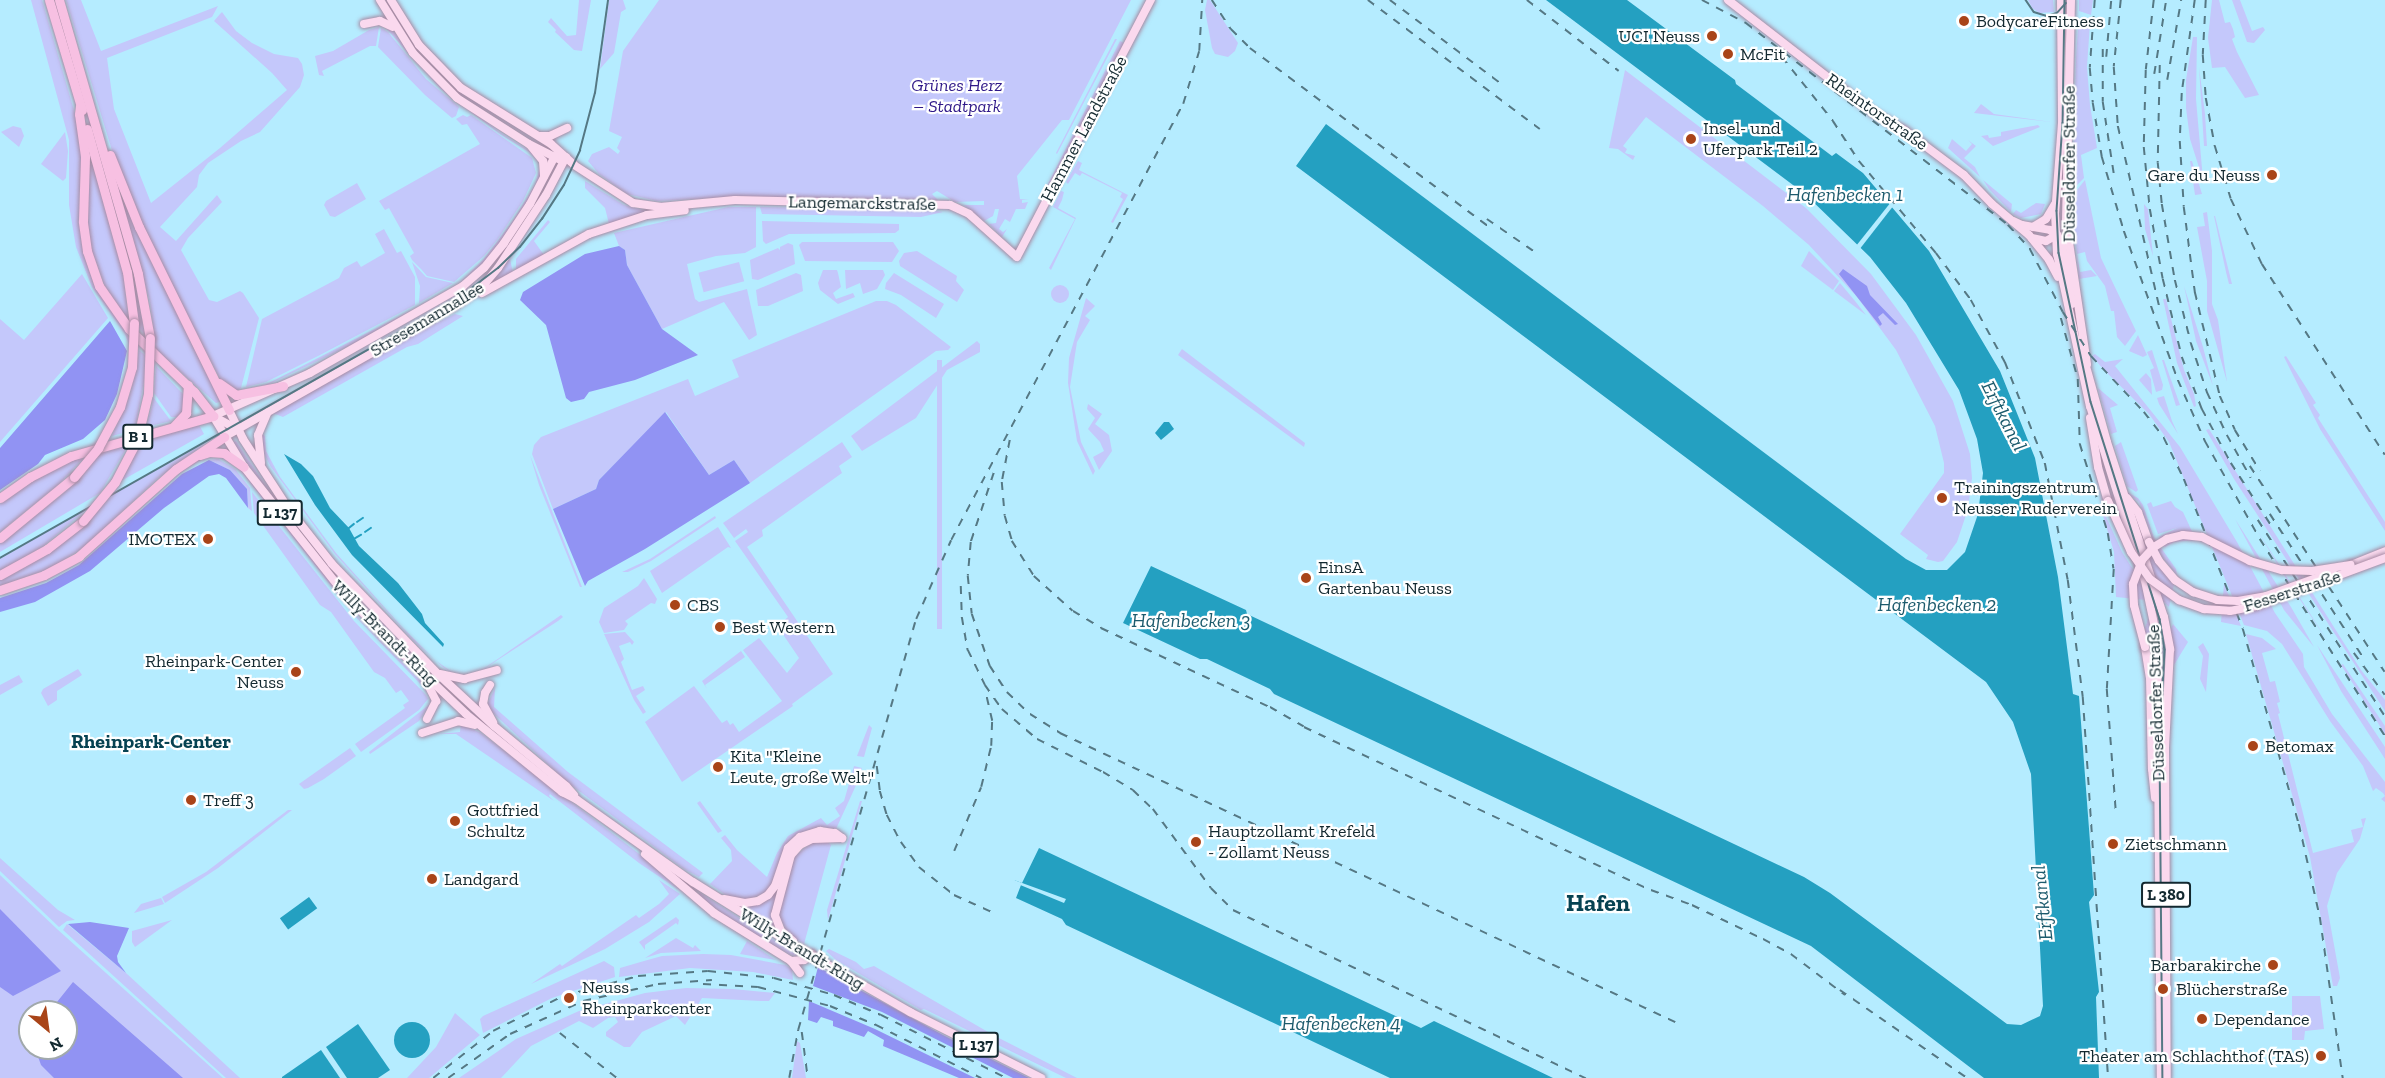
<!DOCTYPE html>
<html>
<head>
<meta charset="utf-8">
<style>
  body { margin:0 }
  #map { position:relative; width:2385px; height:1078px; overflow:hidden; background:#b5ecff; font-family:"Zilla Slab",serif }
  div>[style] { position:absolute }
  .green>* { inset:0; background:#c4c8fb; transform-origin:0 0 }
  .round { border-radius:50% }
  .forest>* { inset:0; background:#9193f3 }
  .water>* { inset:0; background:#24a0c1; transform-origin:0 0 }
  .pier>* { inset:0; background:#b5ecff }
  .stream>* { height:1.5px; margin:-0.75px; padding:0 0.75px; transform-origin:0.75px; border-radius:0.75px; background:#24a0c1 }
  .roads { filter:drop-shadow(0 0 2px #a78ba4) drop-shadow(0 0 2px #a78ba4) }
  .major>* { height:8px; margin:-4px; padding:0 4px; transform-origin:4px; border-radius:4px; background:#fad9ee }
  .highway>* { height:9px; margin:-4.5px; padding:0 4.5px; transform-origin:4.5px; border-radius:4.5px; background:#f7c0e2 }
  .tram>* { height:1.5px; margin:-0.75px; padding:0 0.75px; transform-origin:0.75px; border-radius:0.75px; background:#557884 }
  .rail>* { height:1.5px; margin-top:-0.75px; transform-origin:0; background:repeating-linear-gradient(90deg,#557884 0 8px,transparent 0 16px) }
  .bridges { filter:drop-shadow(0 0 2px #a78ba4) drop-shadow(0 0 2px #a78ba4) }
  .major-bridge>* { height:8px; margin:-4px; padding:0 4px; transform-origin:4px; border-radius:4px; background:#fad9ee }
  .highway-bridge>* { height:9px; margin:-4.5px; padding:0 4.5px; transform-origin:4.5px; border-radius:4.5px; background:#f7c0e2 }
  .dots>* { width:16px; height:16px; translate:-50% -50%; box-sizing:border-box; border:3px solid #fff; border-radius:50% }
  span { translate:-50% -50%; white-space:nowrap; text-align:center; line-height:1.15; -webkit-text-stroke:4.5px #fff; paint-order:stroke }
  .shield-label span { padding:2px 4px; background:#fff; border:2px solid; border-radius:4px; -webkit-text-stroke-width:0 }
  .shield-label { font-size:16px; color:#132930; font-weight:700 }
  .poi-label { font-size:18px; color:#132930 }
  .left { translate:0 -50%; text-align:left }
  .right { translate:-100% -50%; text-align:right }
  .park-label { font-size:18px; color:#2f1888; font-style:italic }
  .street-label { font-size:18px; color:#132930 }
  .water-label { font-size:20px; color:#1d5b6d; font-style:italic }
  .neighbourhood-label { font-size:20px; color:#064252; font-weight:700 }
  .district-label { font-size:24px; color:#064252; font-weight:700 }
  .north { position:absolute; left:18px; top:1000px; width:60px; height:60px; box-sizing:border-box; background:#fff; border:2px solid #a1a9ac; border-radius:50%; rotate:151deg; font-size:16px; font-weight:700; line-height:24px; text-align:center; color:#132930 }
  .north::after { content:''; display:block; margin:auto; width:21px; height:27px; background:#a94418; clip-path:polygon(50% 0,100% 100%,50% 72%,0 100%) }
</style>
</head>
<body>
<div id="map">
  <div class="green">
    <div style="clip-path:polygon(31px 0,42px 0,80px 131px,82px 149px,79px 203px,102px 297px,129px 338px,129px 345px,125px 334px,92px 287px,76px 247px,69px 205px,69px 140px)"></div>
    <div style="clip-path:polygon(66px 0,81px 0,101px 51px,218px 6px,212px 17px,107px 58px,114px 109px,151px 203px,220px 148px,287px 90px,272px 73px,214px 21px,220px 14px,222px 12px,236px 31px,252px 43px,274px 54px,298px 58px,302px 64px,304px 75px,300px 87px,260px 132px,241px 141px,208px 163px,199px 175px,197px 187px,160px 227px,176px 241px,217px 195px,222px 202px,188px 238px,181px 250px,209px 300px,217px 302px,240px 291px,243px 293px,259px 318px,241px 388px,236px 391px,224px 384px,218px 375px,145px 234px,118px 170px)"></div>
    <div style="clip-path:polygon(579px 0,591px 0,582px 51px,574px 50px,555px 32px,556px 30px,548px 22px,551px 18px,567px 36px,576px 35px)"></div>
    <div style="clip-path:polygon(609px 0,623px 0,626px 9px,621px 12px,614px 53px,600px 69px)"></div>
    <div style="clip-path:polygon(659px 0,1131px 0,1069px 120px,1062px 120px,1017px 176px,1020px 199px,1029px 200px,1022px 200px,1022px 203px,1028px 202px,1025px 209px,1016px 209px,1010px 222px,1005px 219px,999px 229px,1003px 232px,1007px 229px,1002px 237px,989px 224px,996px 223px,999px 209px,995px 209px,993px 216px,984px 221px,964px 205px,984px 205px,984px 201px,955px 202px,937px 191px,932px 194px,938px 200px,736px 197px,657px 201px,627px 194px,599px 174px,588px 161px,592px 154px,609px 147px,618px 154px,620px 151px,617px 148px,622px 137px,609px 131px,623px 51px)"></div>
    <div style="clip-path:polygon(1207px 0,1210px 0,1238px 43px,1235px 51px,1228px 57px,1215px 54px,1212px 48px,1205px 10px)"></div>
    <div style="clip-path:polygon(2028px 0,2053px 0,2054px 12px,2039px 13px,2032px 8px)"></div>
    <div style="clip-path:polygon(2079px 0,2093px 0,2091px 15px,2079px 11px)"></div>
    <div style="clip-path:polygon(2212px 0,2219px 0,2225px 23px,2230px 22px,2233px 29px,2235px 37px,2232px 39px,2237px 52px,2259px 95px,2245px 98px,2225px 67px,2212px 68px,2208px 38px)"></div>
    <div style="clip-path:polygon(2232px 0,2240px 0,2252px 31px,2263px 27px,2265px 30px,2254px 43px,2247px 42px)"></div>
    <div style="clip-path:polygon(391px 12px,414px 47px,441px 78px,461px 94px,546px 147px,452px 89px,412px 47px)"></div>
    <div style="clip-path:polygon(2081px 23px,2090px 23px,2087px 67px,2090px 105px,2097px 148px,2081px 155px,2084px 178px,2073px 189px,2076px 59px,2078px 27px)"></div>
    <div style="clip-path:polygon(383px 25px,391px 28px,416px 61px,441px 87px,499px 132px,531px 152px,539px 161px,529px 152px,500px 134px,440px 88px)"></div>
    <div style="clip-path:polygon(379px 27px,376px 46px,370px 46px,322px 71px,324px 76px,319px 75px,315px 56px,333px 51px,369px 30px)"></div>
    <div style="clip-path:polygon(381px 28px,388px 32px,426px 79px,459px 107px,456px 116px,452px 118px,425px 95px,378px 47px)"></div>
    <div style="clip-path:polygon(2193px 37px,2197px 37px,2196px 99px,2203px 180px,2190px 139px,2186px 108px,2186px 80px)"></div>
    <div style="clip-path:polygon(1115px 39px,1117px 39px,1057px 154px,1056px 153px)"></div>
    <div style="clip-path:polygon(1120px 41px,1124px 43px,1048px 189px,1044px 192px)"></div>
    <div style="clip-path:polygon(2199px 67px,2205px 114px,2207px 146px,2204px 146px)"></div>
    <div style="clip-path:polygon(1625px 70px,1806px 208px,1871px 274px,1916px 335px,1953px 401px,1970px 454px,1972px 478px,1968px 509px,1957px 542px,1943px 561px,1938px 562px,1926px 559px,1928px 555px,1900px 534px,1944px 473px,1944px 463px,1935px 426px,1896px 350px,1857px 297px,1809px 245px,1763px 206px,1646px 117px,1623px 146px,1627px 149px,1625px 153px,1635px 156px,1633px 160px,1618px 149px,1609px 148px)"></div>
    <div style="clip-path:polygon(1981px 104px,1994px 114px,2051px 122px,1974px 113px)"></div>
    <div style="clip-path:polygon(89px 115px,129px 255px,145px 334px,138px 327px,134px 285px,126px 251px,87px 116px)"></div>
    <div style="clip-path:polygon(463px 115px,467px 117px,471px 115px,532px 158px,536px 173px,523px 201px,498px 239px,484px 256px,454px 282px,427px 276px,421px 269px,412px 260px,410px 256px,414px 253px,389px 208px,385px 210px,379px 201px,480px 144px,467px 124px,462px 125px,456px 119px)"></div>
    <div style="clip-path:polygon(2038px 125px,2040px 127px,1993px 146px,1981px 136px,1988px 135px,1989px 138px,2001px 136px,2001px 132px)"></div>
    <div style="clip-path:polygon(13px 126px,21px 128px,24px 136px,19px 147px,1px 132px)"></div>
    <div style="clip-path:polygon(65px 132px,68px 151px,66px 178px,63px 181px,41px 164px)"></div>
    <div style="clip-path:polygon(1952px 139px,1966px 151px,1972px 144px,1968px 140px,1976px 146px,1964px 158px,1975px 167px,1980px 177px,1948px 148px)"></div>
    <div style="clip-path:polygon(89px 151px,123px 271px,129px 323px,108px 294px,88px 242px,86px 216px)"></div>
    <div style="clip-path:polygon(1078px 161px,1082px 163px,1079px 170px,1128px 195px,1113px 223px,1111px 222px,1123px 199px,1120px 197px,1122px 193px,1082px 173px,1080px 176px,1075px 173px,1068px 184px,1066px 182px)"></div>
    <div style="clip-path:polygon(2190px 161px,2192px 161px,2202px 194px,2195px 195px)"></div>
    <div style="clip-path:polygon(540px 167px,540px 177px,531px 196px,501px 241px,484px 262px,458px 284px,483px 260px,512px 222px,535px 185px)"></div>
    <div style="clip-path:polygon(1983px 180px,2012px 204px,2011px 212px,1989px 189px)"></div>
    <div style="clip-path:polygon(2085px 180px,2101px 258px,2136px 331px,2125px 346px,2117px 337px,2114px 311px,2111px 311px,2105px 286px,2087px 261px,2085px 252px,2077px 254px,2080px 272px,2091px 270px,2097px 276px,2079px 279px,2072px 196px)"></div>
    <div style="clip-path:polygon(585px 181px,624px 205px,646px 211px,609px 224px,605px 208px,585px 188px)"></div>
    <div style="clip-path:polygon(357px 183px,366px 199px,335px 217px,330px 216px,324px 205px,326px 201px)"></div>
    <div style="clip-path:polygon(119px 191px,142px 239px,222px 401px,216px 403px,156px 350px,150px 302px)"></div>
    <div style="clip-path:polygon(1061px 191px,1064px 192px,1062px 200px,1058px 208px,1076px 218px,1051px 270px,1049px 268px,1075px 219px,1053px 207px)"></div>
    <div style="clip-path:polygon(2036px 203px,2045px 204px,2041px 214px,2021px 218px,2013px 214px,2016px 210px,2021px 213px)"></div>
    <div style="clip-path:polygon(2144px 204px,2148px 209px,2153px 256px,2145px 229px)"></div>
    <div style="clip-path:polygon(728px 207px,756px 207px,756px 247px,745px 253px,716px 256px,687px 264px,695px 299px,699px 302px,747px 289px,757px 335px,749px 340px,724px 302px,662px 329px,627px 265px,625px 250px,619px 246px,614px 233px)"></div>
    <div style="clip-path:polygon(760px 207px,929px 210px,943px 212px,921px 217px,762px 214px)"></div>
    <div style="clip-path:polygon(2207px 212px,2212px 251px,2212px 304px,2218px 320px,2227px 382px,2207px 311px,2207px 281px,2197px 227px,2205px 226px,2203px 213px)"></div>
    <div style="clip-path:polygon(2214px 216px,2215px 216px,2232px 284px,2229px 284px,2226px 272px)"></div>
    <div style="clip-path:polygon(548px 220px,550px 222px,534px 241px,544px 255px,516px 271px,516px 259px)"></div>
    <div style="clip-path:polygon(762px 221px,899px 224px,899px 230px,895px 233px,789px 234px,766px 244px,763px 241px)"></div>
    <div style="clip-path:polygon(384px 229px,397px 253px,401px 251px,415px 277px,415px 305px,320px 355px,266px 382px,246px 387px,262px 319px,339px 278px,344px 268px,357px 261px,361px 267px,385px 253px,375px 234px)"></div>
    <div style="clip-path:polygon(802px 242px,893px 242px,899px 251px,892px 262px,805px 261px,799px 245px)"></div>
    <div style="clip-path:polygon(788px 243px,793px 245px,795px 264px,758px 280px,752px 279px,750px 260px,778px 248px,780px 250px,780px 247px)"></div>
    <div style="clip-path:polygon(917px 251px,957px 276px,956px 281px,964px 290px,957px 302px,900px 266px,899px 261px,904px 253px)"></div>
    <div style="clip-path:polygon(1809px 251px,1839px 281px,1833px 290px,1801px 266px)"></div>
    <div style="clip-path:polygon(510px 259px,513px 273px,485px 289px,506px 262px)"></div>
    <div style="clip-path:polygon(412px 262px,426px 277px,453px 283px,419px 303px,420px 286px)"></div>
    <div style="left:739px;top:262px;width:20px;height:42px;rotate:75deg"></div>
    <div style="clip-path:polygon(823px 270px,837px 270px,838px 273px,841px 287px,833px 293px,836px 299px,853px 293px,855px 297px,838px 304px,820px 290px,818px 283px)"></div>
    <div style="clip-path:polygon(845px 270px,883px 270px,885px 275px,877px 289px,863px 294px,860px 283px,846px 289px)"></div>
    <div style="clip-path:polygon(796px 273px,801px 275px,803px 291px,768px 306px,758px 306px,756px 290px)"></div>
    <div style="clip-path:polygon(894px 273px,944px 304px,936px 318px,901px 295px,885px 289px,886px 283px)"></div>
    <div style="clip-path:polygon(82px 274px,108px 318px,0 442px,0 319px,24px 340px)"></div>
    <div style="clip-path:polygon(1840px 283px,1855px 301px,1866px 315px,1834px 291px)"></div>
    <div class="round" style="left:1051px;top:285px;width:18px;height:18px"></div>
    <div style="clip-path:polygon(2184px 286px,2203px 347px,2213px 386px,2196px 341px)"></div>
    <div style="clip-path:polygon(1086px 298px,1095px 306px,1085px 316px,1090px 320px,1077px 342px,1070px 387px,1081px 442px,1095px 471px,1093px 475px,1077px 441px,1068px 383px,1069px 358px)"></div>
    <div style="clip-path:polygon(2163px 299px,2166px 299px,2184px 370px,2194px 394px,2196px 406px,2194px 407px,2177px 363px)"></div>
    <div style="clip-path:polygon(876px 301px,887px 301px,896px 305px,951px 347px,948px 350px,936px 351px,750px 483px,734px 460px,709px 475px,666px 412px,599px 480px,596px 489px,553px 509px,532px 454px,534px 445px,541px 437px,688px 379px,695px 396px,739px 377px,732px 360px)"></div>
    <div style="clip-path:polygon(412px 310px,357px 342px,265px 386px,263px 386px)"></div>
    <div style="clip-path:polygon(455px 314px,463px 316px,418px 344px,407px 347px,283px 417px,273px 413px,406px 338px)"></div>
    <div style="clip-path:polygon(2138px 335px,2147px 355px,2143px 357px,2129px 351px)"></div>
    <div style="clip-path:polygon(977px 341px,980px 344px,980px 352px,947px 370px,916px 418px,862px 451px,851px 436px)"></div>
    <div style="clip-path:polygon(1182px 349px,1305px 443px,1304px 447px,1178px 355px)"></div>
    <div style="clip-path:polygon(139px 350px,146px 356px,145px 376px,135px 430px,112px 436px,131px 391px)"></div>
    <div style="clip-path:polygon(2152px 350px,2163px 385px,2162px 390px,2156px 392px,2150px 370px,2154px 368px,2147px 352px)"></div>
    <div style="clip-path:polygon(2095px 354px,2105px 362px,2123px 359px,2115px 366px,2180px 447px,2237px 542px,2275px 613px,2303px 654px,2304px 667px,2332px 714px,2385px 782px,2385px 802px,2381px 799px,2385px 796px,2383px 793px,2376px 788px,2373px 791px,2363px 766px,2330px 721px,2282px 644px,2267px 631px,2244px 625px,2169px 442px,2149px 414px,2103px 369px,2092px 356px)"></div>
    <div style="clip-path:polygon(2286px 356px,2316px 403px,2313px 405px,2320px 415px,2318px 418px,2385px 522px,2385px 531px,2320px 429px,2284px 357px)"></div>
    <div style="left:937px;top:360px;width:5px;height:269px"></div>
    <div style="clip-path:polygon(2162px 360px,2164px 360px,2180px 405px,2176px 406px)"></div>
    <div style="clip-path:polygon(156px 366px,184px 395px,184px 406px,180px 417px,171px 417px,154px 393px)"></div>
    <div style="clip-path:polygon(2146px 373px,2151px 379px,2152px 395px,2139px 380px)"></div>
    <div style="clip-path:polygon(2098px 388px,2118px 405px,2110px 408px,2117px 432px,2111px 434px)"></div>
    <div style="clip-path:polygon(2164px 396px,2172px 421px,2178px 434px,2159px 404px,2157px 398px)"></div>
    <div style="clip-path:polygon(153px 397px,171px 421px,146px 427px,152px 406px)"></div>
    <div style="clip-path:polygon(1088px 404px,1102px 414px,1095px 424px,1109px 435px,1112px 451px,1099px 470px,1093px 457px,1104px 451px,1100px 442px,1088px 429px,1095px 418px,1087px 409px)"></div>
    <div style="clip-path:polygon(199px 425px,204px 434px,121px 481px,143px 439px)"></div>
    <div style="clip-path:polygon(2209px 429px,2361px 670px,2385px 700px,2385px 711px,2234px 479px,2206px 430px)"></div>
    <div style="clip-path:polygon(260px 433px,265px 436px,266px 451px,280px 477px,336px 553px,402px 627px,435px 660px,456px 675px,443px 667px,414px 641px,335px 554px,271px 467px,263px 452px)"></div>
    <div style="clip-path:polygon(236px 441px,263px 482px,334px 574px,448px 689px,336px 578px,250px 467px,232px 443px)"></div>
    <div style="clip-path:polygon(130px 442px,100px 493px,0 552px,0 543px,65px 492px,104px 449px)"></div>
    <div style="clip-path:polygon(207px 442px,158px 478px,84px 547px,51px 568px,0 586px,0 579px,27px 566px,77px 532px,113px 494px)"></div>
    <div style="clip-path:polygon(842px 442px,852px 457px,839px 466px,842px 473px,762px 530px,763px 536px,747px 547px,833px 674px,792px 704px,793px 706px,682px 782px,645px 722px,694px 686px,722px 723px,727px 720px,730px 725px,733px 723px,739px 732px,782px 701px,743px 650px,759px 638px,787px 673px,799px 658px,780px 630px,779px 625px,788px 617px,735px 541px,748px 532px,746px 529px,734px 538px,723px 523px)"></div>
    <div style="clip-path:polygon(2121px 442px,2138px 490px,2136px 492px,2127px 486px,2115px 446px)"></div>
    <div style="clip-path:polygon(87px 454px,59px 484px,0 532px,0 504px,29px 482px)"></div>
    <div style="clip-path:polygon(530px 455px,582px 587px,580px 587px,539px 485px)"></div>
    <div style="clip-path:polygon(206px 457px,178px 474px,99px 546px,82px 560px,48px 579px,0 595px,42px 580px,88px 553px,176px 473px,196px 460px)"></div>
    <div style="clip-path:polygon(218px 459px,235px 469px,250px 488px,252px 511px,248px 508px,247px 489px,230px 470px,209px 460px)"></div>
    <div style="clip-path:polygon(233px 461px,247px 475px,360px 620px,426px 686px,429px 693px,353px 614px)"></div>
    <div style="clip-path:polygon(2125px 491px,2138px 498px,2143px 505px,2154px 538px,2176px 569px,2177px 575px,2158px 552px,2139px 502px)"></div>
    <div style="clip-path:polygon(252px 492px,354px 621px,426px 695px,428px 699px,419px 710px,361px 752px,355px 744px,405px 708px,403px 705px,409px 701px,401px 690px,396px 693px,385px 678px,374px 672px,331px 612px,320px 605px,254px 513px)"></div>
    <div style="clip-path:polygon(2171px 501px,2175px 507px,2183px 512px,2196px 540px,2174px 542px,2165px 547px,2159px 537px,2177px 528px,2158px 534px,2147px 504px,2151px 502px,2153px 507px)"></div>
    <div style="clip-path:polygon(88px 508px,42px 547px,0 571px,0 559px)"></div>
    <div style="clip-path:polygon(2101px 509px,2103px 510px,2122px 552px,2141px 582px,2147px 600px,2116px 597px,2114px 552px)"></div>
    <div style="clip-path:polygon(715px 516px,716px 518px,651px 561px,628px 572px,622px 572px,650px 559px)"></div>
    <div style="clip-path:polygon(2235px 519px,2291px 607px,2314px 647px,2284px 610px)"></div>
    <div style="clip-path:polygon(2139px 523px,2152px 556px,2174px 584px,2169px 607px,2161px 599px,2136px 524px)"></div>
    <div style="clip-path:polygon(718px 527px,731px 548px,728px 547px,662px 593px,650px 571px)"></div>
    <div style="clip-path:polygon(2257px 530px,2330px 645px,2287px 580px)"></div>
    <div style="clip-path:polygon(644px 578px,657px 599px,655px 604px,651px 603px,625px 621px,628px 624px,624px 630px,604px 633px,599px 622px,604px 608px,638px 586px)"></div>
    <div style="clip-path:polygon(2224px 584px,2241px 626px,2221px 622px)"></div>
    <div style="clip-path:polygon(561px 615px,563px 617px,558px 621px,476px 674px)"></div>
    <div style="clip-path:polygon(2148px 619px,2151px 620px,2154px 643px,2154px 659px,2151px 660px,2144px 631px)"></div>
    <div style="clip-path:polygon(2173px 624px,2188px 642px,2174px 665px,2170px 631px)"></div>
    <div style="clip-path:polygon(625px 632px,634px 642px,632px 645px,630px 642px,619px 646px,624px 659px,621px 662px,632px 690px,643px 686px,645px 690px,636px 696px,646px 712px,643px 714px,634px 700px,604px 634px)"></div>
    <div style="clip-path:polygon(2246px 634px,2262px 638px,2276px 649px,2262px 653px,2270px 682px,2275px 681px,2280px 702px,2277px 703px,2280px 713px,2278px 714px,2313px 853px,2354px 842px,2351px 830px,2363px 827px,2361px 819px,2366px 818px,2360px 839px,2337px 873px,2327px 906px,2340px 978px,2337px 986px,2333px 986px,2310px 857px)"></div>
    <div style="clip-path:polygon(2203px 643px,2209px 654px,2206px 692px,2200px 679px,2203px 656px,2198px 647px)"></div>
    <div style="clip-path:polygon(2317px 645px,2385px 747px,2385px 759px,2341px 691px)"></div>
    <div style="clip-path:polygon(741px 651px,745px 657px,705px 685px,707px 689px,702px 681px)"></div>
    <div style="clip-path:polygon(2343px 664px,2385px 726px,2385px 734px,2341px 665px)"></div>
    <div style="clip-path:polygon(78px 669px,82px 675px,57px 691px,57px 700px,48px 706px,41px 693px,43px 689px)"></div>
    <div style="clip-path:polygon(19px 675px,23px 682px,0 695px,0 685px)"></div>
    <div style="clip-path:polygon(495px 688px,494px 707px,568px 772px,703px 873px,699px 877px,684px 869px,567px 782px,491px 711px,487px 705px)"></div>
    <div style="clip-path:polygon(430px 704px,419px 721px,370px 754px,369px 752px)"></div>
    <div style="clip-path:polygon(461px 724px,481px 733px,638px 853px,682px 892px,639px 863px,550px 794px,549px 796px,554px 801px,456px 734px,438px 734px,460px 732px)"></div>
    <div style="clip-path:polygon(869px 725px,872px 728px,864px 757px,857px 756px)"></div>
    <div style="clip-path:polygon(350px 748px,356px 756px,324px 779px,308px 788px,304px 789px,299px 784px)"></div>
    <div style="clip-path:polygon(854px 766px,862px 768px,858px 781px,836px 829px,822px 827px,805px 831px,788px 843px,782px 853px,774px 880px,766px 892px,746px 901px,730px 898px,710px 884px,732px 861px,731px 850px,721px 838px,725px 835px,737px 850px,767px 877px,777px 853px,788px 836px,821px 818px,827px 825px,840px 816px,835px 808px,844px 801px)"></div>
    <div style="clip-path:polygon(700px 801px,722px 831px,718px 833px,697px 803px)"></div>
    <div style="clip-path:polygon(860px 801px,862px 801px,828px 920px,827px 910px)"></div>
    <div style="clip-path:polygon(288px 810px,292px 810px,218px 868px,165px 903px,162px 897px,206px 872px)"></div>
    <div style="clip-path:polygon(813px 834px,833px 836px,818px 835px,787px 860px,777px 928px,742px 907px,764px 900px,786px 856px)"></div>
    <div style="clip-path:polygon(826px 841px,831px 845px,804px 944px,788px 933px,778px 914px,795px 856px,813px 842px)"></div>
    <div style="clip-path:polygon(0 858px,58px 910px,75px 920px,67px 921px,59px 927px,0 871px)"></div>
    <div style="clip-path:polygon(evenodd,0 875px,57px 929px,223px 1078px,0 1078px,0 875px,30px 1012px,66px 1012px,66px 1048px,30px 1048px,30px 1012px)"></div>
    <div style="clip-path:polygon(659px 880px,680px 894px,649px 922px,605px 949px,531px 984px,560px 964px,562px 966px,636px 915px,639px 918px,659px 904px,669px 894px)"></div>
    <div style="clip-path:polygon(700px 893px,800px 957px,789px 954px,732px 922px,698px 895px)"></div>
    <div style="clip-path:polygon(161px 898px,164px 904px,134px 913px,141px 904px)"></div>
    <div style="clip-path:polygon(676px 917px,679px 920px,678px 925px,676px 923px,645px 945px,645px 950px,639px 942px)"></div>
    <div style="clip-path:polygon(172px 920px,135px 947px,132px 942px,132px 931px)"></div>
    <div style="clip-path:polygon(67px 924px,126px 973px,240px 1078px,226px 1078px,63px 930px)"></div>
    <div style="clip-path:polygon(676px 938px,693px 948px,695px 945px,701px 951px,661px 953px,645px 958px)"></div>
    <div style="clip-path:polygon(747px 941px,771px 957px,776px 960px,740px 954px)"></div>
    <div style="clip-path:polygon(829px 949px,856px 962px,864px 969px,874px 966px,995px 1036px,1077px 1078px,1066px 1078px,924px 1009px,921px 1010px,836px 960px,826px 951px)"></div>
    <div style="clip-path:polygon(703px 954px,731px 955px,785px 965px,792px 969px,793px 980px,753px 972px,690px 968px,619px 977px,620px 968px,644px 961px,662px 956px)"></div>
    <div style="clip-path:polygon(604px 961px,614px 967px,615px 977px,552px 998px,483px 1033px,480px 1019px,483px 1016px)"></div>
    <div style="clip-path:polygon(686px 988px,733px 989px,775px 993px,769px 1001px,761px 1001px,702px 998px,685px 1025px,676px 1016px,642px 1032px,630px 1047px,624px 1047px,606px 1036px,606px 1032px,618px 1022px,615px 1017px,608px 1018px,593px 1028px,579px 1021px,531px 1046px,501px 1078px,459px 1078px,516px 1039px,579px 1011px,645px 993px)"></div>
    <div style="clip-path:polygon(2292px 996px,2320px 996px,2324px 1029px,2305px 1031px,2304px 1040px,2292px 1040px)"></div>
    <div style="clip-path:polygon(455px 1013px,480px 1035px,429px 1078px,407px 1078px,436px 1047px)"></div>
    <div style="clip-path:polygon(797px 1041px,800px 1043px,806px 1078px,792px 1078px)"></div>
  </div>
  <div class="forest">
    <div style="clip-path:polygon(619px 246px,625px 250px,627px 265px,662px 329px,698px 355px,635px 380px,589px 392px,584px 399px,571px 402px,566px 398px,546px 325px,520px 300px,523px 292px,585px 254px)"></div>
    <div style="clip-path:polygon(1843px 269px,1867px 286px,1870px 295px,1898px 324px,1895px 325px,1883px 313px,1878px 317px,1882px 324px,1880px 326px,1839px 274px)"></div>
    <div style="clip-path:polygon(110px 321px,127px 351px,117px 394px,105px 420px,83px 439px,45px 455px,38px 464px,0 490px,0 448px)"></div>
    <div style="clip-path:polygon(665px 412px,709px 475px,734px 460px,750px 483px,645px 549px,588px 581px,585px 586px,553px 509px,596px 489px,599px 480px)"></div>
    <div style="clip-path:polygon(209px 460px,230px 470px,247px 489px,248px 508px,226px 478px,219px 474px,209px 476px,164px 508px,90px 571px,35px 602px,0 612px,0 598px,46px 583px,79px 565px,182px 474px)"></div>
    <div style="clip-path:polygon(0 909px,61px 971px,13px 996px,0 987px)"></div>
    <div style="clip-path:polygon(90px 922px,129px 928px,117px 956px,118px 962px,126px 973px,68px 924px)"></div>
    <div style="clip-path:polygon(818px 967px,943px 1035px,1029px 1078px,1013px 1078px,882px 1012px,813px 986px)"></div>
    <div style="clip-path:polygon(73px 982px,183px 1078px,54px 1078px,41px 1065px,35px 1048px,66px 1048px,66px 1012px,49px 1012px)"></div>
    <div style="clip-path:polygon(809px 1001px,875px 1029px,975px 1078px,959px 1078px,883px 1046px,884px 1040px,868px 1031px,864px 1037px,833px 1026px,833px 1021px,821px 1017px,817px 1023px,808px 1020px)"></div>
  </div>
  <div class="water">
    <div style="clip-path:polygon(1546px 0,1627px 0,1735px 80px,1736px 84px,1832px 156px,1836px 153px,1863px 173px,1929px 251px,2000px 371px,2035px 458px,2058px 577px,2073px 694px,2079px 696px,2094px 895px,2089px 902px,2099px 992px,2096px 997px,2099px 1078px,1984px 1078px,1811px 946px,1274px 694px,1270px 689px,1207px 659px,1200px 659px,1123px 623px,1151px 566px,1246px 610px,1247px 614px,1804px 877px,1830px 893px,2007px 1024px,2021px 1025px,2040px 1016px,2043px 1006px,2031px 774px,2013px 722px,1986px 682px,1296px 166px,1326px 124px,1906px 559px,1926px 570px,1947px 570px,1965px 552px,1978px 514px,1983px 473px,1977px 439px,1959px 390px,1906px 303px,1870px 257px,1805px 194px)"></div>
    <div style="clip-path:polygon(1164px 422px,1169px 422px,1174px 429px,1161px 440px,1155px 433px)"></div>
    <div style="clip-path:polygon(284px 454px,301px 464px,313px 476px,330px 508px,349px 528px,359px 546px,398px 583px,422px 614px,425px 623px,444px 644px,443px 647px,352px 555px,315px 505px)"></div>
    <div style="clip-path:polygon(1039px 848px,1421px 1028px,1434px 1021px,1553px 1078px,1390px 1078px,1066px 925px,1062px 919px,1016px 898px,1021px 885px,1014px 880px,1022px 883px)"></div>
    <div style="left:309px;top:897px;width:14px;height:36px;rotate:54deg"></div>
    <div class="round" style="left:394px;top:1022px;width:36px;height:36px"></div>
    <div style="clip-path:polygon(358px 1024px,390px 1070px,378px 1078px,347px 1078px,326px 1047px)"></div>
    <div style="clip-path:polygon(321px 1050px,340px 1078px,282px 1078px,282px 1077px)"></div>
  </div>
  <div class="pier">
    <div style="clip-path:polygon(1891px 202px,1894px 205px,1859px 250px,1856px 246px)"></div>
    <div style="clip-path:polygon(1014px 880px,1066px 899px,1064px 903px,1013px 882px)"></div>
  </div>
  <div class="stream">
    <div style="left:357px;top:522px;width:7px;rotate:-34deg"></div>
    <div style="left:349px;top:528px;width:6px;rotate:-39deg"></div>
    <div style="left:365px;top:532px;width:7px;rotate:-34deg"></div>
    <div style="left:354px;top:539px;width:8px;rotate:-30deg"></div>
  </div>
  <div class="roads">
    <div class="major">
      <div style="left:380px;top:0;width:62px;rotate:58.1deg"></div>
      <div style="left:413px;top:53px;width:63px;rotate:45.6deg"></div>
      <div style="left:457px;top:98px;width:85px;rotate:32.6deg"></div>
      <div style="left:529px;top:144px;width:34px;rotate:27deg"></div>
      <div style="left:391px;top:0;width:53px;rotate:58.1deg"></div>
      <div style="left:419px;top:45px;width:60px;rotate:45.7deg"></div>
      <div style="left:461px;top:88px;width:106px;rotate:31.9deg"></div>
      <div style="left:551px;top:144px;width:31px;rotate:42deg"></div>
      <div style="left:574px;top:165px;width:70px;rotate:32.8deg"></div>
      <div style="left:633px;top:203px;width:27px;rotate:8deg"></div>
      <div style="left:660px;top:207px;width:75px;rotate:-5.3deg"></div>
      <div style="left:735px;top:200px;width:215px;rotate:1.3deg"></div>
      <div style="left:950px;top:205px;width:21px;rotate:25deg"></div>
      <div style="left:969px;top:214px;width:64px;rotate:41.9deg"></div>
      <div style="left:1017px;top:257px;width:290px;rotate:-62.5deg"></div>
      <div style="left:1728px;top:0;width:186px;rotate:37.8deg"></div>
      <div style="left:1875px;top:114px;width:33px;rotate:29deg"></div>
      <div style="left:1904px;top:130px;width:75px;rotate:36.9deg"></div>
      <div style="left:1964px;top:175px;width:40px;rotate:46deg"></div>
      <div style="left:1992px;top:204px;width:48px;rotate:40deg"></div>
      <div style="left:2029px;top:235px;width:32px;rotate:51deg"></div>
      <div style="left:2049px;top:260px;width:19px;rotate:62deg"></div>
      <div style="left:2061px;top:0;width:123px;rotate:89.5deg"></div>
      <div style="left:2062px;top:123px;width:90px;rotate:94.4deg"></div>
      <div style="left:2055px;top:213px;width:41px;rotate:87.2deg"></div>
      <div style="left:2057px;top:254px;width:156px;rotate:77.8deg"></div>
      <div style="left:2090px;top:406px;width:183px;rotate:72.6deg"></div>
      <div style="left:2145px;top:581px;width:58px;rotate:78.1deg"></div>
      <div style="left:2157px;top:638px;width:440px;rotate:89.5deg"></div>
      <div style="left:2071px;top:0;width:222px;rotate:91.3deg"></div>
      <div style="left:2066px;top:222px;width:144px;rotate:81.6deg"></div>
      <div style="left:364px;top:24px;width:16px;rotate:-11deg"></div>
      <div style="left:380px;top:21px;width:14px;rotate:25deg"></div>
      <div style="left:540px;top:136px;width:10px"></div>
      <div style="left:550px;top:136px;width:19px;rotate:-25deg"></div>
      <div style="left:530px;top:145px;width:21px;rotate:51deg"></div>
      <div style="left:543px;top:161px;width:15px;rotate:86deg"></div>
      <div style="left:2013px;top:221px;width:10px;rotate:24deg"></div>
      <div style="left:2022px;top:225px;width:28px;rotate:10deg"></div>
      <div style="left:2050px;top:230px;width:15px;rotate:42deg"></div>
      <div style="left:2061px;top:240px;width:65px;rotate:80.2deg"></div>
      <div style="left:2033px;top:227px;width:15px;rotate:-32deg"></div>
      <div style="left:2046px;top:219px;width:17px;rotate:-59deg"></div>
      <div style="left:2032px;top:238px;width:14px;rotate:12deg"></div>
      <div style="left:2046px;top:241px;width:13px;rotate:-29deg"></div>
      <div style="left:482px;top:293px;width:122px;rotate:-28.9deg"></div>
      <div style="left:589px;top:234px;width:61px;rotate:-18.1deg"></div>
      <div style="left:647px;top:215px;width:38px;rotate:-7deg"></div>
      <div style="left:2084px;top:359px;width:86px;rotate:74.5deg"></div>
      <div style="left:2107px;top:442px;width:184px;rotate:72deg"></div>
      <div style="left:2164px;top:617px;width:33px;rotate:79deg"></div>
      <div style="left:2170px;top:649px;width:98px;rotate:92.9deg"></div>
      <div style="left:2165px;top:747px;width:331px;rotate:89.7deg"></div>
      <div style="left:229px;top:410px;width:32px;rotate:64deg"></div>
      <div style="left:243px;top:439px;width:82px;rotate:56.9deg"></div>
      <div style="left:288px;top:508px;width:71px;rotate:51.8deg"></div>
      <div style="left:332px;top:564px;width:153px;rotate:46.1deg"></div>
      <div style="left:438px;top:674px;width:76px;rotate:42.9deg"></div>
      <div style="left:494px;top:726px;width:94px;rotate:39.8deg"></div>
      <div style="left:566px;top:786px;width:12px;rotate:48deg"></div>
      <div style="left:213px;top:416px;width:60px;rotate:58.7deg"></div>
      <div style="left:244px;top:467px;width:153px;rotate:51.6deg"></div>
      <div style="left:339px;top:587px;width:68px;rotate:47.4deg"></div>
      <div style="left:385px;top:637px;width:112px;rotate:43.5deg"></div>
      <div style="left:466px;top:714px;width:124px;rotate:39.1deg"></div>
      <div style="left:562px;top:792px;width:16px;rotate:27deg"></div>
      <div style="left:576px;top:799px;width:143px;rotate:35.4deg"></div>
      <div style="left:693px;top:882px;width:128px;rotate:32deg"></div>
      <div style="left:213px;top:416px;width:106px;rotate:-23.9deg"></div>
      <div style="left:310px;top:373px;width:176px;rotate:-29.6deg"></div>
      <div style="left:463px;top:286px;width:28px;rotate:-41deg"></div>
      <div style="left:484px;top:268px;width:32px;rotate:-51deg"></div>
      <div style="left:504px;top:243px;width:47px;rotate:-56.3deg"></div>
      <div style="left:530px;top:204px;width:54px;rotate:-62.5deg"></div>
      <div style="left:215px;top:417px;width:25px;rotate:29deg"></div>
      <div style="left:2090px;top:418px;width:50px;rotate:80.7deg"></div>
      <div style="left:2098px;top:467px;width:35px;rotate:74deg"></div>
      <div style="left:224px;top:437px;width:263px;rotate:-29.6deg"></div>
      <div style="left:453px;top:307px;width:35px;rotate:-35deg"></div>
      <div style="left:482px;top:287px;width:25px;rotate:-50deg"></div>
      <div style="left:498px;top:268px;width:87px;rotate:-56.7deg"></div>
      <div style="left:546px;top:195px;width:43px;rotate:-62.2deg"></div>
      <div style="left:261px;top:463px;width:28px;rotate:-96deg"></div>
      <div style="left:258px;top:435px;width:25px;rotate:-67deg"></div>
      <div style="left:2127px;top:498px;width:18px;rotate:52deg"></div>
      <div style="left:2138px;top:512px;width:32px;rotate:70deg"></div>
      <div style="left:2351px;top:565px;width:37px;rotate:-22deg"></div>
      <div style="left:2145px;top:647px;width:30px;rotate:81deg"></div>
      <div style="left:2150px;top:677px;width:92px;rotate:88.8deg"></div>
      <div style="left:2152px;top:769px;width:29px;rotate:84deg"></div>
      <div style="left:440px;top:674px;width:25px;rotate:12deg"></div>
      <div style="left:464px;top:679px;width:34px;rotate:-15deg"></div>
      <div style="left:425px;top:679px;width:25px;rotate:63deg"></div>
      <div style="left:436px;top:701px;width:20px;rotate:117deg"></div>
      <div style="left:490px;top:685px;width:9px;rotate:122deg"></div>
      <div style="left:485px;top:693px;width:11px;rotate:100deg"></div>
      <div style="left:483px;top:704px;width:21px;rotate:61deg"></div>
      <div style="left:422px;top:733px;width:38px;rotate:-18deg"></div>
      <div style="left:458px;top:721px;width:17px;rotate:13deg"></div>
      <div style="left:645px;top:854px;width:91px;rotate:40.5deg"></div>
      <div style="left:714px;top:913px;width:91px;rotate:31.9deg"></div>
      <div style="left:791px;top:961px;width:15px;rotate:53deg"></div>
      <div style="left:724px;top:899px;width:21px;rotate:11deg"></div>
      <div style="left:745px;top:903px;width:13px;rotate:-9deg"></div>
      <div style="left:758px;top:901px;width:12px;rotate:-31deg"></div>
      <div style="left:768px;top:895px;width:11px;rotate:-52deg"></div>
      <div style="left:775px;top:886px;width:40px;rotate:-71.1deg"></div>
      <div style="left:788px;top:848px;width:16px;rotate:-43deg"></div>
      <div style="left:800px;top:837px;width:21px;rotate:-17deg"></div>
      <div style="left:820px;top:831px;width:15px;rotate:8deg"></div>
      <div style="left:835px;top:833px;width:9px;rotate:36deg"></div>
      <div style="left:793px;top:941px;width:16px;rotate:-140deg"></div>
      <div style="left:781px;top:931px;width:17px;rotate:-111deg"></div>
      <div style="left:775px;top:915px;width:62px;rotate:-75.1deg"></div>
      <div style="left:791px;top:855px;width:13px;rotate:-48deg"></div>
      <div style="left:800px;top:845px;width:13px;rotate:-27deg"></div>
      <div style="left:812px;top:839px;width:30px;rotate:-2deg"></div>
      <div style="left:791px;top:961px;width:13px;rotate:-4deg"></div>
      <div style="left:804px;top:960px;width:10px;rotate:-37deg"></div>
      <div style="left:821px;top:961px;width:103px;rotate:29.8deg"></div>
      <div style="left:910px;top:1012px;width:147px;rotate:26.7deg"></div>
    </div>
    <div class="highway">
      <div style="left:49px;top:0;width:115px;rotate:73.3deg"></div>
      <div style="left:59px;top:0;width:285px;rotate:73.9deg"></div>
      <div style="left:138px;top:274px;width:65px;rotate:79.4deg"></div>
      <div style="left:87px;top:129px;width:148px;rotate:74.4deg"></div>
      <div style="left:127px;top:272px;width:51px;rotate:82.2deg"></div>
      <div style="left:110px;top:155px;width:78px;rotate:68.1deg"></div>
      <div style="left:139px;top:227px;width:204px;rotate:63.8deg"></div>
      <div style="left:219px;top:383px;width:21px;rotate:35deg"></div>
      <div style="left:236px;top:395px;width:48px;rotate:-10.8deg"></div>
      <div style="left:174px;top:426px;width:18px;rotate:-47deg"></div>
      <div style="left:186px;top:413px;width:28px;rotate:-86deg"></div>
      <div style="left:200px;top:455px;width:9px;rotate:-18deg"></div>
      <div style="left:209px;top:452px;width:15px;rotate:4deg"></div>
      <div style="left:224px;top:453px;width:24px;rotate:35deg"></div>
      <div style="left:0;top:498px;width:37px;rotate:-35deg"></div>
      <div style="left:30px;top:477px;width:46px;rotate:-27.1deg"></div>
      <div style="left:71px;top:456px;width:148px;rotate:-15.7deg"></div>
      <div style="left:213px;top:416px;width:31px;rotate:-128deg"></div>
      <div style="left:194px;top:392px;width:91px;rotate:-135.9deg"></div>
      <div style="left:129px;top:329px;width:52px;rotate:-124.9deg"></div>
      <div style="left:99px;top:286px;width:37px;rotate:-109deg"></div>
      <div style="left:87px;top:251px;width:30px;rotate:-98deg"></div>
      <div style="left:83px;top:221px;width:65px;rotate:-88.2deg"></div>
      <div style="left:85px;top:156px;width:42px;rotate:-98.1deg"></div>
      <div style="left:79px;top:114px;width:8px;rotate:-83deg"></div>
      <div style="left:0;top:538px;width:96px;rotate:-39.5deg"></div>
      <div style="left:0;top:575px;width:54px;rotate:-29deg"></div>
      <div style="left:47px;top:549px;width:46px;rotate:-37.9deg"></div>
      <div style="left:0;top:590px;width:46px;rotate:-18.8deg"></div>
      <div style="left:44px;top:575px;width:40px;rotate:-28deg"></div>
      <div style="left:79px;top:556px;width:130px;rotate:-41.9deg"></div>
      <div style="left:176px;top:469px;width:58px;rotate:-33.7deg"></div>
    </div>
  </div>
  <div class="tram">
    <div style="left:2026px;top:0;width:14px;rotate:56deg"></div>
    <div style="left:2034px;top:12px;width:14px;rotate:17deg"></div>
    <div style="left:2047px;top:16px;width:10px;rotate:-17deg"></div>
    <div style="left:2057px;top:13px;width:13px;rotate:-48deg"></div>
    <div style="left:2065px;top:0;width:123px;rotate:90.9deg"></div>
    <div style="left:2063px;top:123px;width:88px;rotate:93.9deg"></div>
    <div style="left:2057px;top:211px;width:42px;rotate:87.3deg"></div>
    <div style="left:2059px;top:253px;width:152px;rotate:77.9deg"></div>
    <div style="left:2091px;top:402px;width:228px;rotate:72.4deg"></div>
    <div style="left:2160px;top:619px;width:31px;rotate:81deg"></div>
    <div style="left:2165px;top:650px;width:97px;rotate:93deg"></div>
    <div style="left:2160px;top:747px;width:331px;rotate:89.5deg"></div>
    <div style="left:0;top:558px;width:524px;rotate:-29.5deg"></div>
    <div style="left:456px;top:300px;width:53px;rotate:-37.3deg"></div>
    <div style="left:498px;top:268px;width:30px;rotate:-44deg"></div>
    <div style="left:520px;top:247px;width:36px;rotate:-52deg"></div>
    <div style="left:542px;top:219px;width:40px;rotate:-57.1deg"></div>
    <div style="left:564px;top:185px;width:38px;rotate:-65deg"></div>
    <div style="left:580px;top:150px;width:59px;rotate:-75.3deg"></div>
    <div style="left:595px;top:93px;width:94px;rotate:-82deg"></div>
  </div>
  <div class="rail">
    <div style="left:1212px;top:0;width:35px;rotate:57deg"></div>
    <div style="left:1231px;top:29px;width:27px;rotate:45deg"></div>
    <div style="left:1250px;top:48px;width:302px;rotate:36.8deg"></div>
    <div style="left:1368px;top:0;width:215px;rotate:36.9deg"></div>
    <div style="left:1390px;top:0;width:138px;rotate:37deg"></div>
    <div style="left:1527px;top:0;width:116px;rotate:37.7deg"></div>
    <div style="left:1702px;top:0;width:50px;rotate:27.6deg"></div>
    <div style="left:1746px;top:23px;width:331px;rotate:37.6deg"></div>
    <div style="left:2008px;top:225px;width:33px;rotate:47deg"></div>
    <div style="left:2030px;top:249px;width:71px;rotate:62.4deg"></div>
    <div style="left:2063px;top:312px;width:52px;rotate:57.5deg"></div>
    <div style="left:2091px;top:356px;width:77px;rotate:46.6deg"></div>
    <div style="left:2144px;top:412px;width:33px;rotate:52deg"></div>
    <div style="left:2164px;top:438px;width:46px;rotate:64deg"></div>
    <div style="left:2184px;top:479px;width:161px;rotate:68.5deg"></div>
    <div style="left:2243px;top:629px;width:203px;rotate:74deg"></div>
    <div style="left:2299px;top:824px;width:95px;rotate:77.3deg"></div>
    <div style="left:2320px;top:917px;width:163px;rotate:81.9deg"></div>
    <div style="left:2095px;top:0;width:68px;rotate:94.2deg"></div>
    <div style="left:2090px;top:68px;width:35px;rotate:85deg"></div>
    <div style="left:2093px;top:103px;width:55px;rotate:80.5deg"></div>
    <div style="left:2102px;top:157px;width:77px;rotate:73.4deg"></div>
    <div style="left:2124px;top:231px;width:158px;rotate:70.1deg"></div>
    <div style="left:2178px;top:380px;width:67px;rotate:66.1deg"></div>
    <div style="left:2205px;top:441px;width:112px;rotate:60.7deg"></div>
    <div style="left:2260px;top:539px;width:233px;rotate:57.6deg"></div>
    <div style="left:2121px;top:0;width:67px;rotate:96deg"></div>
    <div style="left:2114px;top:67px;width:59px;rotate:86.1deg"></div>
    <div style="left:2118px;top:126px;width:189px;rotate:77.1deg"></div>
    <div style="left:2154px;top:0;width:70px;rotate:96.5deg"></div>
    <div style="left:2146px;top:70px;width:77px;rotate:91.5deg"></div>
    <div style="left:2144px;top:147px;width:62px;rotate:84.5deg"></div>
    <div style="left:2150px;top:209px;width:71px;rotate:79.5deg"></div>
    <div style="left:2163px;top:279px;width:80px;rotate:76.3deg"></div>
    <div style="left:2182px;top:357px;width:56px;rotate:69deg"></div>
    <div style="left:2202px;top:409px;width:61px;rotate:61.8deg"></div>
    <div style="left:2231px;top:463px;width:74px;rotate:57.2deg"></div>
    <div style="left:2195px;top:0;width:94px;rotate:98deg"></div>
    <div style="left:2182px;top:93px;width:48px;rotate:92.4deg"></div>
    <div style="left:2180px;top:141px;width:66px;rotate:86.5deg"></div>
    <div style="left:2184px;top:207px;width:86px;rotate:82.6deg"></div>
    <div style="left:2195px;top:292px;width:107px;rotate:76.5deg"></div>
    <div style="left:2220px;top:396px;width:37px;rotate:66deg"></div>
    <div style="left:2235px;top:430px;width:48px;rotate:58.6deg"></div>
    <div style="left:2206px;top:0;width:55px;rotate:93.1deg"></div>
    <div style="left:2203px;top:55px;width:43px;rotate:86deg"></div>
    <div style="left:2206px;top:98px;width:49px;rotate:79.4deg"></div>
    <div style="left:2215px;top:146px;width:55px;rotate:73.2deg"></div>
    <div style="left:2231px;top:199px;width:72px;rotate:64.5deg"></div>
    <div style="left:2262px;top:264px;width:227px;rotate:57.2deg"></div>
    <div style="left:2103px;top:49px;width:53px;rotate:90deg"></div>
    <div style="left:2103px;top:102px;width:73px;rotate:81.3deg"></div>
    <div style="left:1782px;top:57px;width:82px;rotate:51.4deg"></div>
    <div style="left:1833px;top:121px;width:48px;rotate:57deg"></div>
    <div style="left:1859px;top:161px;width:120px;rotate:50.1deg"></div>
    <div style="left:1936px;top:253px;width:59px;rotate:53.3deg"></div>
    <div style="left:1971px;top:300px;width:71px;rotate:61.3deg"></div>
    <div style="left:2005px;top:362px;width:109px;rotate:68.4deg"></div>
    <div style="left:2045px;top:463px;width:119px;rotate:78.9deg"></div>
    <div style="left:2068px;top:580px;width:118px;rotate:82.7deg"></div>
    <div style="left:2083px;top:697px;width:382px;rotate:86.2deg"></div>
    <div style="left:2106px;top:57px;width:57px;rotate:-85deg"></div>
    <div style="left:2160px;top:65px;width:98px;rotate:91.2deg"></div>
    <div style="left:2158px;top:163px;width:41px;rotate:84.4deg"></div>
    <div style="left:2162px;top:204px;width:77px;rotate:80.3deg"></div>
    <div style="left:2175px;top:280px;width:65px;rotate:75.7deg"></div>
    <div style="left:2191px;top:343px;width:52px;rotate:71.9deg"></div>
    <div style="left:2207px;top:392px;width:47px;rotate:65.1deg"></div>
    <div style="left:2227px;top:435px;width:49px;rotate:60.8deg"></div>
    <div style="left:2154px;top:74px;width:75px;rotate:-80.8deg"></div>
    <div style="left:2167px;top:80px;width:81px;rotate:-80.1deg"></div>
    <div style="left:1487px;top:219px;width:58px;rotate:34.5deg"></div>
    <div style="left:2061px;top:318px;width:63px;rotate:74.4deg"></div>
    <div style="left:2078px;top:379px;width:65px;rotate:88.2deg"></div>
    <div style="left:2080px;top:444px;width:93px;rotate:72.5deg"></div>
    <div style="left:2108px;top:533px;width:36px;rotate:81deg"></div>
    <div style="left:2114px;top:569px;width:120px;rotate:93.3deg"></div>
    <div style="left:2107px;top:689px;width:123px;rotate:85.8deg"></div>
    <div style="left:1010px;top:440px;width:43px;rotate:100.8deg"></div>
    <div style="left:1002px;top:482px;width:34px;rotate:85deg"></div>
    <div style="left:1005px;top:516px;width:26px;rotate:74deg"></div>
    <div style="left:1012px;top:541px;width:41px;rotate:57.8deg"></div>
    <div style="left:1034px;top:576px;width:52px;rotate:41.9deg"></div>
    <div style="left:1073px;top:611px;width:33px;rotate:31deg"></div>
    <div style="left:1101px;top:628px;width:187px;rotate:25.1deg"></div>
    <div style="left:1270px;top:707px;width:39px;rotate:30deg"></div>
    <div style="left:1304px;top:727px;width:383px;rotate:25.2deg"></div>
    <div style="left:1651px;top:890px;width:44px;rotate:20.1deg"></div>
    <div style="left:1692px;top:905px;width:79px;rotate:25.6deg"></div>
    <div style="left:1763px;top:939px;width:32px;rotate:28deg"></div>
    <div style="left:1791px;top:954px;width:68px;rotate:37.2deg"></div>
    <div style="left:2250px;top:466px;width:246px;rotate:56.8deg"></div>
    <div style="left:994px;top:473px;width:73px;rotate:108.4deg"></div>
    <div style="left:971px;top:542px;width:34px;rotate:95deg"></div>
    <div style="left:968px;top:576px;width:38px;rotate:84deg"></div>
    <div style="left:972px;top:614px;width:55px;rotate:70.9deg"></div>
    <div style="left:990px;top:666px;width:31px;rotate:57deg"></div>
    <div style="left:1007px;top:692px;width:32px;rotate:44deg"></div>
    <div style="left:1030px;top:714px;width:36px;rotate:32deg"></div>
    <div style="left:1060px;top:733px;width:680px;rotate:25.17deg"></div>
    <div style="left:2270px;top:514px;width:171px;rotate:57deg"></div>
    <div style="left:2258px;top:520px;width:234px;rotate:57.1deg"></div>
    <div style="left:961px;top:586px;width:31px;rotate:88deg"></div>
    <div style="left:962px;top:617px;width:34px;rotate:80deg"></div>
    <div style="left:968px;top:650px;width:39px;rotate:64deg"></div>
    <div style="left:985px;top:685px;width:29px;rotate:55deg"></div>
    <div style="left:1002px;top:709px;width:46px;rotate:40.6deg"></div>
    <div style="left:1037px;top:739px;width:74px;rotate:26.6deg"></div>
    <div style="left:1103px;top:772px;width:35px;rotate:31deg"></div>
    <div style="left:1133px;top:790px;width:28px;rotate:44deg"></div>
    <div style="left:1153px;top:809px;width:98px;rotate:53.7deg"></div>
    <div style="left:1211px;top:888px;width:31px;rotate:45deg"></div>
    <div style="left:1233px;top:910px;width:391px;rotate:25.5deg"></div>
    <div style="left:2354px;top:653px;width:52px;rotate:53.6deg"></div>
    <div style="left:877px;top:766px;width:25px;rotate:83deg"></div>
    <div style="left:880px;top:791px;width:25px;rotate:74deg"></div>
    <div style="left:887px;top:815px;width:30px;rotate:63deg"></div>
    <div style="left:901px;top:842px;width:31px;rotate:54deg"></div>
    <div style="left:919px;top:867px;width:45px;rotate:38.7deg"></div>
    <div style="left:954px;top:895px;width:46px;rotate:24.3deg"></div>
    <div style="left:954px;top:851px;width:69px;rotate:-67.1deg"></div>
    <div style="left:981px;top:787px;width:42px;rotate:-76.3deg"></div>
    <div style="left:991px;top:746px;width:25px;rotate:-88deg"></div>
    <div style="left:992px;top:721px;width:28px;rotate:-103deg"></div>
    <div style="left:703px;top:984px;width:55px;rotate:3.1deg"></div>
    <div style="left:758px;top:987px;width:74px;rotate:14.8deg"></div>
    <div style="left:830px;top:1006px;width:50px;rotate:22.4deg"></div>
    <div style="left:876px;top:1025px;width:118px;rotate:26.8deg"></div>
    <div style="left:1840px;top:990px;width:155px;rotate:34.7deg"></div>
    <div style="left:802px;top:1032px;width:46px;rotate:82.6deg"></div>
    <div style="left:560px;top:1033px;width:73px;rotate:38.3deg"></div>
    <div style="left:433px;top:1078px;width:76px;rotate:-38.1deg"></div>
    <div style="left:493px;top:1031px;width:78px;rotate:-26.6deg"></div>
    <div style="left:563px;top:996px;width:78px;rotate:-14.9deg"></div>
    <div style="left:638px;top:976px;width:70px;rotate:-4.1deg"></div>
    <div style="left:708px;top:971px;width:66px;rotate:6.1deg"></div>
    <div style="left:774px;top:978px;width:62px;rotate:15.8deg"></div>
    <div style="left:834px;top:995px;width:51px;rotate:23.1deg"></div>
    <div style="left:881px;top:1015px;width:140px;rotate:26.7deg"></div>
    <div style="left:448px;top:1078px;width:76px;rotate:-35.4deg"></div>
    <div style="left:510px;top:1034px;width:80px;rotate:-24.3deg"></div>
    <div style="left:583px;top:1001px;width:77px;rotate:-12.8deg"></div>
    <div style="left:658px;top:984px;width:54px;rotate:-4.2deg"></div>
    <div style="left:789px;top:1078px;width:49px;rotate:-79.4deg"></div>
    <div style="left:798px;top:1030px;width:428px;rotate:-74deg"></div>
    <div style="left:916px;top:619px;width:86px;rotate:-66.1deg"></div>
    <div style="left:951px;top:540px;width:494px;rotate:-62deg"></div>
    <div style="left:1183px;top:104px;width:55px;rotate:-73.2deg"></div>
    <div style="left:1199px;top:51px;width:51px;rotate:-86.6deg"></div>
  </div>
  <div class="bridges">
    <div class="major-bridge">
      <div style="left:2108px;top:501px;width:56px;rotate:65.7deg"></div>
      <div style="left:2131px;top:552px;width:33px;rotate:55deg"></div>
      <div style="left:2150px;top:579px;width:36px;rotate:36deg"></div>
      <div style="left:2179px;top:600px;width:27px;rotate:20deg"></div>
      <div style="left:2204px;top:609px;width:26px;rotate:4deg"></div>
      <div style="left:2230px;top:611px;width:26px;rotate:-11deg"></div>
      <div style="left:2256px;top:606px;width:138px;rotate:-20.4deg"></div>
      <div style="left:2149px;top:542px;width:21px;rotate:62deg"></div>
      <div style="left:2159px;top:561px;width:25px;rotate:50deg"></div>
      <div style="left:2175px;top:580px;width:22px;rotate:34deg"></div>
      <div style="left:2193px;top:592px;width:25px;rotate:18deg"></div>
      <div style="left:2217px;top:600px;width:21px;rotate:3deg"></div>
      <div style="left:2238px;top:601px;width:28px;rotate:-10deg"></div>
      <div style="left:2266px;top:596px;width:71px;rotate:-19.7deg"></div>
      <div style="left:2145px;top:647px;width:43px;rotate:-104.7deg"></div>
      <div style="left:2134px;top:605px;width:21px;rotate:-93deg"></div>
      <div style="left:2133px;top:584px;width:26px;rotate:-69deg"></div>
      <div style="left:2142px;top:560px;width:18px;rotate:-47deg"></div>
      <div style="left:2154px;top:547px;width:15px;rotate:-32deg"></div>
      <div style="left:2167px;top:539px;width:16px;rotate:-14deg"></div>
      <div style="left:2183px;top:535px;width:19px;rotate:6deg"></div>
      <div style="left:2202px;top:537px;width:54px;rotate:26.6deg"></div>
      <div style="left:2250px;top:561px;width:33px;rotate:16deg"></div>
      <div style="left:2282px;top:570px;width:30px;rotate:2deg"></div>
      <div style="left:2312px;top:571px;width:39px;rotate:-9deg"></div>
      <div style="left:802px;top:950px;width:22px;rotate:30deg"></div>
    </div>
    <div class="highway-bridge">
      <div style="left:74px;top:477px;width:38px;rotate:-50deg"></div>
      <div style="left:98px;top:448px;width:47px;rotate:-61.8deg"></div>
      <div style="left:120px;top:407px;width:42px;rotate:-73.3deg"></div>
      <div style="left:132px;top:367px;width:44px;rotate:-87.4deg"></div>
      <div style="left:83px;top:521px;width:50px;rotate:-50.6deg"></div>
      <div style="left:115px;top:482px;width:47px;rotate:-62.4deg"></div>
      <div style="left:137px;top:440px;width:47px;rotate:-76.6deg"></div>
      <div style="left:148px;top:394px;width:56px;rotate:-88deg"></div>
    </div>
  </div>
  <div class="dots">
    <div style="left:1964px;top:21px;background:#a94418"></div>
    <div style="left:1712px;top:36px;background:#a94418"></div>
    <div style="left:1728px;top:54px;background:#a94418"></div>
    <div style="left:1691px;top:139px;background:#a94418"></div>
    <div style="left:2272px;top:175px;background:#a94418"></div>
    <div style="left:1942px;top:498px;background:#a94418"></div>
    <div style="left:208px;top:539px;background:#a94418"></div>
    <div style="left:1306px;top:578px;background:#a94418"></div>
    <div style="left:675px;top:605px;background:#a94418"></div>
    <div style="left:720px;top:627px;background:#a94418"></div>
    <div style="left:296px;top:672px;background:#a94418"></div>
    <div style="left:2253px;top:746px;background:#a94418"></div>
    <div style="left:718px;top:767px;background:#a94418"></div>
    <div style="left:191px;top:800px;background:#a94418"></div>
    <div style="left:455px;top:821px;background:#a94418"></div>
    <div style="left:1196px;top:842px;background:#a94418"></div>
    <div style="left:2113px;top:844px;background:#a94418"></div>
    <div style="left:432px;top:879px;background:#a94418"></div>
    <div style="left:2273px;top:965px;background:#a94418"></div>
    <div style="left:2163px;top:989px;background:#a94418"></div>
    <div style="left:569px;top:998px;background:#a94418"></div>
    <div style="left:2202px;top:1019px;background:#a94418"></div>
    <div style="left:2321px;top:1056px;background:#a94418"></div>
  </div>
  <div class="shield-label">
    <span style="left:138px;top:437px">B 1</span>
    <span style="left:280px;top:513px">L 137</span>
    <span style="left:2166px;top:895px">L 380</span>
    <span style="left:976px;top:1045px">L 137</span>
  </div>
  <div class="poi-label">
    <span class="left" style="left:1976px;top:21px">BodycareFitness</span>
    <span class="right" style="left:1700px;top:36px">UCI Neuss</span>
    <span class="left" style="left:1740px;top:54px">McFit</span>
    <span class="left" style="left:1703px;top:139px">Insel- und<br>Uferpark Teil 2</span>
    <span class="right" style="left:2260px;top:175px">Gare du Neuss</span>
    <span class="left" style="left:1954px;top:498px">Trainingszentrum<br>Neusser Ruderverein</span>
    <span class="right" style="left:196px;top:539px">IMOTEX</span>
    <span class="left" style="left:1318px;top:578px">EinsA<br>Gartenbau Neuss</span>
    <span class="left" style="left:687px;top:605px">CBS</span>
    <span class="left" style="left:732px;top:627px">Best Western</span>
    <span class="right" style="left:284px;top:672px">Rheinpark-Center<br>Neuss</span>
    <span class="left" style="left:2265px;top:746px">Betomax</span>
    <span class="left" style="left:730px;top:767px">Kita "Kleine<br>Leute, große Welt"</span>
    <span class="left" style="left:203px;top:800px">Treff 3</span>
    <span class="left" style="left:467px;top:821px">Gottfried<br>Schultz</span>
    <span class="left" style="left:1208px;top:842px">Hauptzollamt Krefeld<br>- Zollamt Neuss</span>
    <span class="left" style="left:2125px;top:844px">Zietschmann</span>
    <span class="left" style="left:444px;top:879px">Landgard</span>
    <span class="right" style="left:2261px;top:965px">Barbarakirche</span>
    <span class="left" style="left:582px;top:998px">Neuss<br>Rheinparkcenter</span>
    <span class="left" style="left:2176px;top:989px">Blücherstraße</span>
    <span class="left" style="left:2214px;top:1019px">Dependance</span>
    <span class="right" style="left:2309px;top:1056px">Theater am Schlachthof (TAS)</span>
  </div>
  <div class="park-label">
    <span style="left:957px;top:96px">Grünes Herz<br>– Stadtpark</span>
  </div>
  <div class="street-label">
    <span style="left:1877px;top:112px;rotate:35deg">Rheintorstraße</span>
    <span style="left:1084px;top:129px;rotate:-62deg">Hammer Landstraße</span>
    <span style="left:2069px;top:164px;rotate:-90deg">Düsseldorfer Straße</span>
    <span style="left:862px;top:203px;rotate:1deg">Langemarckstraße</span>
    <span style="left:427px;top:319px;rotate:-31deg">Stresemannallee</span>
    <span style="left:2292px;top:591px;rotate:-18deg">Fesserstraße</span>
    <span style="left:385px;top:633px;rotate:45deg">Willy-Brandt-Ring</span>
    <span style="left:2156px;top:703px;rotate:-92deg">Düsseldorfer Straße</span>
    <span style="left:802px;top:949px;rotate:31deg">Willy-Brandt-Ring</span>
  </div>
  <div class="water-label">
    <span style="left:1845px;top:194px">Hafenbecken 1</span>
    <span style="left:2004px;top:416px;rotate:63deg">Erftkanal</span>
    <span style="left:1937px;top:604px">Hafenbecken 2</span>
    <span style="left:1191px;top:620px">Hafenbecken 3</span>
    <span style="left:2042px;top:903px;rotate:-96deg">Erftkanal</span>
    <span style="left:1341px;top:1023px">Hafenbecken 4</span>
  </div>
  <div class="neighbourhood-label">
    <span style="left:151px;top:741px">Rheinpark-Center</span>
  </div>
  <div class="district-label">
    <span style="left:1598px;top:903px">Hafen</span>
  </div>
  <div class="north">N</div>
</div>
</body>
</html>
